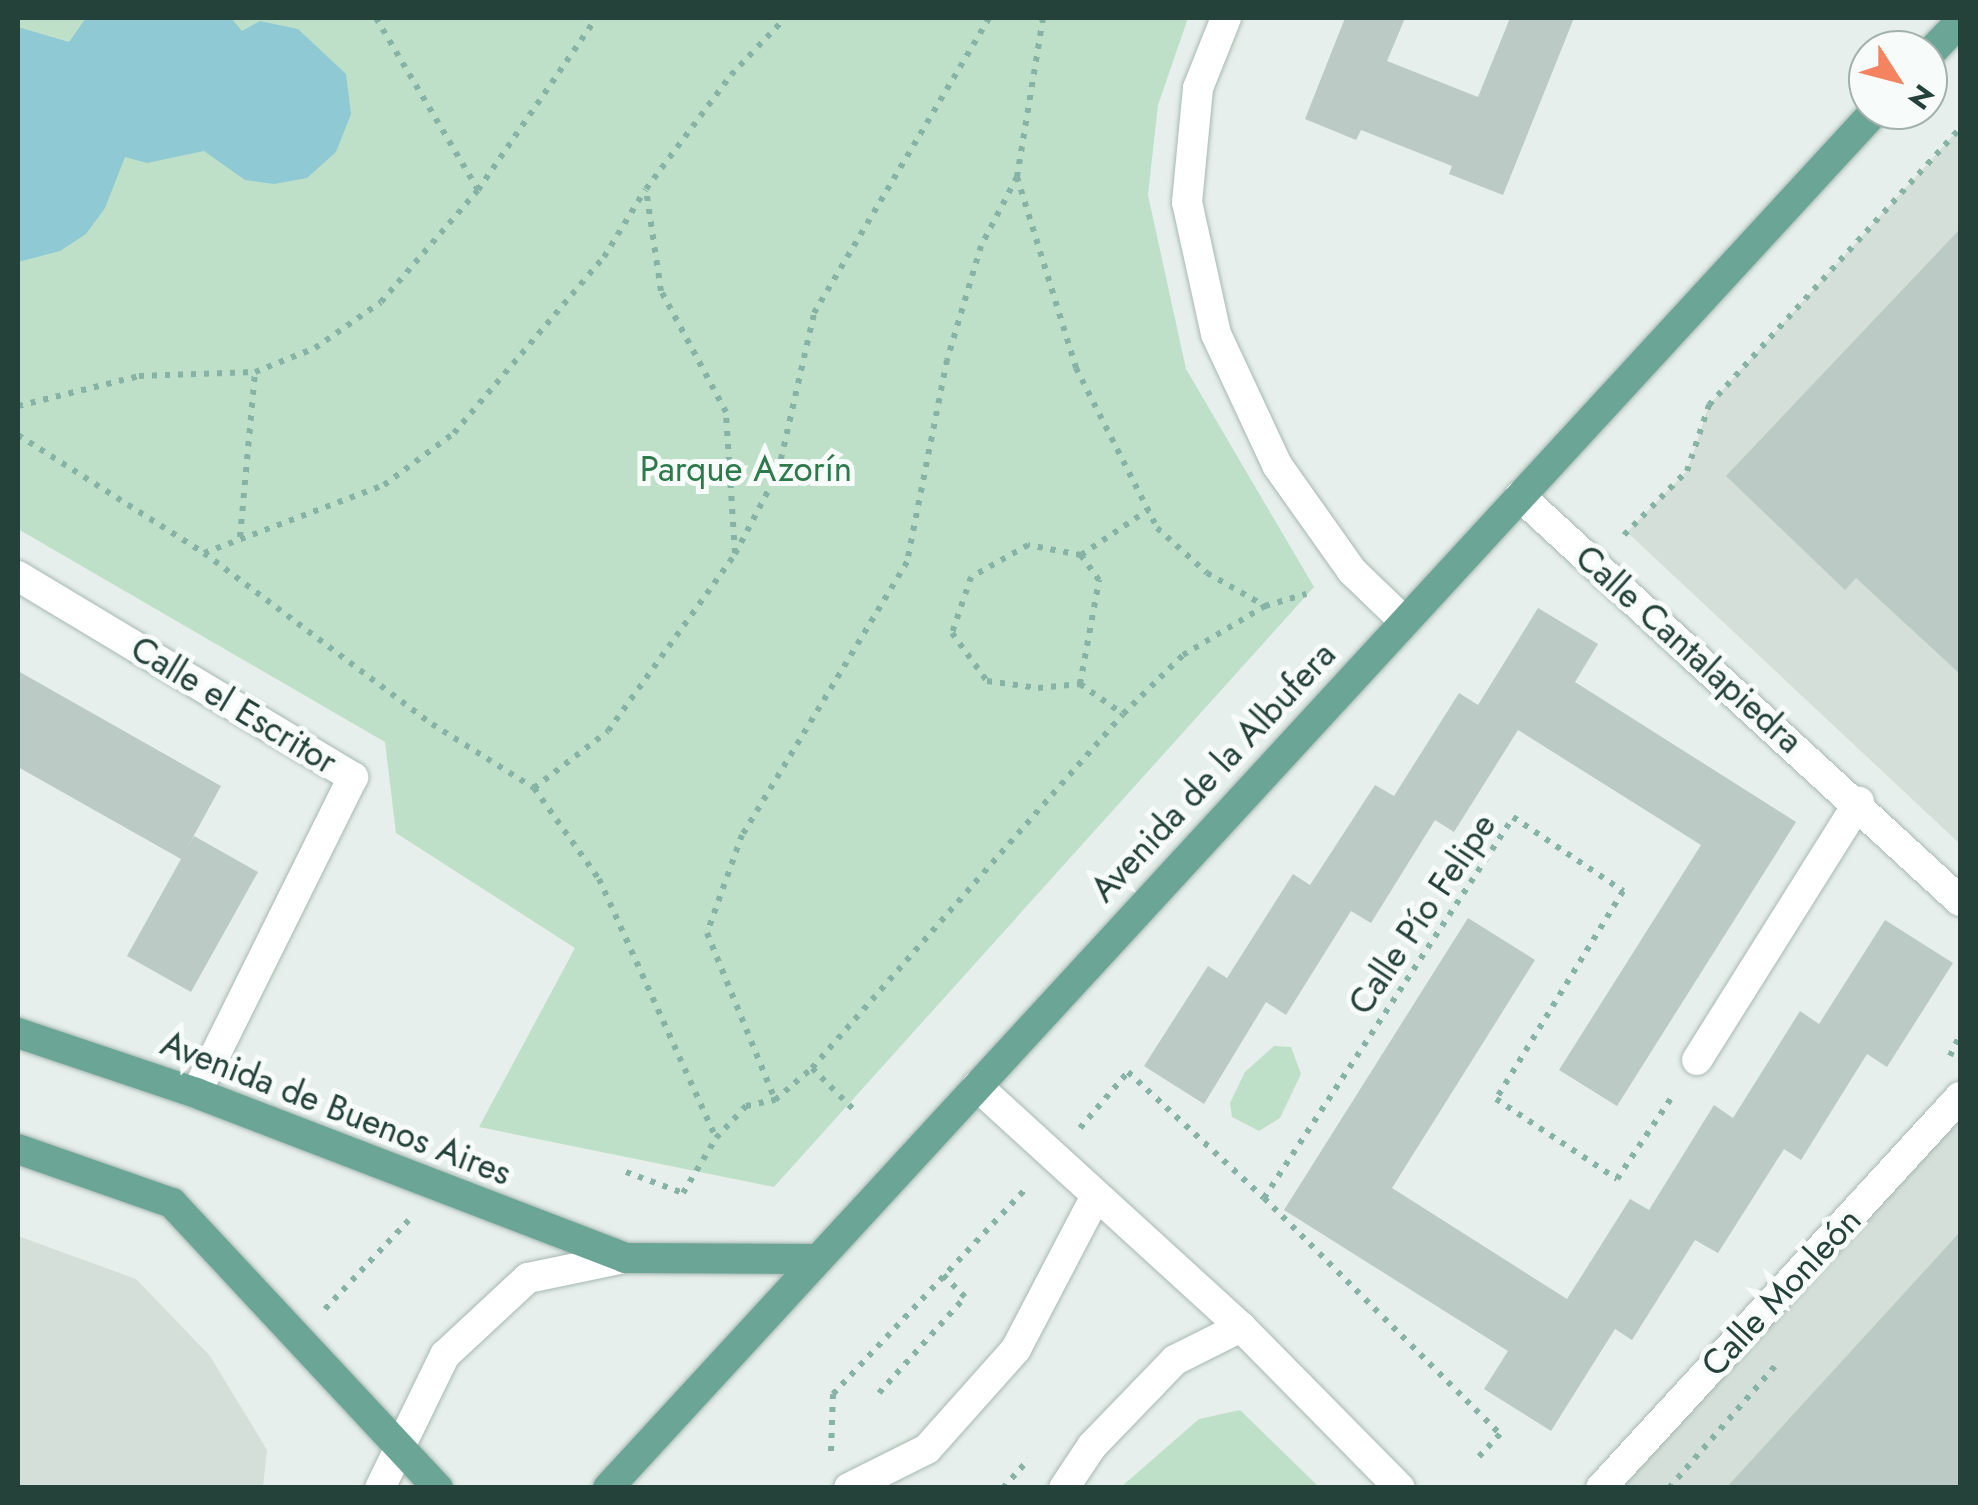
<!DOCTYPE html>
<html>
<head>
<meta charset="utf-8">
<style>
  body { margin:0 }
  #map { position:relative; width:1978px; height:1505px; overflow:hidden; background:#e6efeb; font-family:Jost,sans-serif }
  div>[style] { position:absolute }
  .built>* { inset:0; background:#d4dfda }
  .green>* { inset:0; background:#bfe0c8 }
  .water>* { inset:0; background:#8ec9d4 }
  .building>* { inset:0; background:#bbcac4 }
  .path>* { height:6px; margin-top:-3px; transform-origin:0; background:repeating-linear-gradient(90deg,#86b3a5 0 5px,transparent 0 13px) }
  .roads { filter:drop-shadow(0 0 2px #a8b8b2) drop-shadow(0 0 2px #a8b8b2) }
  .minor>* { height:30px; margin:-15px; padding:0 15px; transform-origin:15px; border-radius:15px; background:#fff }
  .major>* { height:30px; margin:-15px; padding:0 15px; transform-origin:15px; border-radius:15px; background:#6aa596 }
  span { translate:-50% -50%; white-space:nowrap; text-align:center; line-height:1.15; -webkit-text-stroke:10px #f7fbf9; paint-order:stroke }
  .park-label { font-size:35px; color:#2d7a4b }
  .street-label { font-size:35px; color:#24423a }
  .frame { position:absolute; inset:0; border:20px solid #24423a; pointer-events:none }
  .north { position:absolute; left:1848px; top:30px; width:100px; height:100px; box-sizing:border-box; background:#f7fbf9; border:2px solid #a3b1ad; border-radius:50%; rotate:126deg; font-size:28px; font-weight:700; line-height:40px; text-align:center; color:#24423a }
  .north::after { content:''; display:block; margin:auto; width:35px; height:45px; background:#f4845f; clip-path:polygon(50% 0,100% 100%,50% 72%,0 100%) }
</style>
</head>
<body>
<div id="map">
  <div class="built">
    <div style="clip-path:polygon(1960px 128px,1960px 844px,1627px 532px,1687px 471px,1709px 405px)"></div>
    <div style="clip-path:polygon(1960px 1097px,1960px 1487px,1601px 1488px)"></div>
    <div style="clip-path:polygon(18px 1236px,136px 1279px,210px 1356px,267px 1450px,263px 1487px,18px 1487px)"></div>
  </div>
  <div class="green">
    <div style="clip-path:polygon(18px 18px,1188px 18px,1158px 105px,1148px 195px,1186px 369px,1314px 587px,774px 1187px,479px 1127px,575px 948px,396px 833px,385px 742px,18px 529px)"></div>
    <div style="clip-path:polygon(1274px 1046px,1291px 1047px,1301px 1074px,1280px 1118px,1259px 1131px,1232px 1117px,1230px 1103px,1245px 1072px)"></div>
    <div style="clip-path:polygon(1240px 1410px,1319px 1487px,1121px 1487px,1199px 1419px)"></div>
  </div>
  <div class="water">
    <div style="clip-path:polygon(86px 18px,231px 18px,242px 31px,260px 21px,298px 29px,346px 74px,351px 114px,336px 152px,307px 178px,274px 184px,245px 180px,204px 151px,147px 163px,125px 157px,105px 208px,86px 234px,60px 251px,18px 262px,18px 27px,69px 42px)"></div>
  </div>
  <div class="building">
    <div style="clip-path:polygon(1345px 18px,1405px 18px,1387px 61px,1478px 97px,1510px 18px,1574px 18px,1503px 195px,1449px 174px,1452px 166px,1361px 130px,1356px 140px,1305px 119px)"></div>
    <div style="clip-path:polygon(1960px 229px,1960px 674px,1856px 578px,1845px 590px,1726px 476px)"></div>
    <div style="clip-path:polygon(1538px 608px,1598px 644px,1575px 682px,1796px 822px,1617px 1106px,1559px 1070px,1701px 845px,1518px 730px,1454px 832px,1435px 820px,1371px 923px,1351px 911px,1286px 1015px,1266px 1002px,1204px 1104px,1144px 1066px,1208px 966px,1227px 978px,1293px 874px,1310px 885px,1375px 785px,1394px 796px,1459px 693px,1478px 705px)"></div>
    <div style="clip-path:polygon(18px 671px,221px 786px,187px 848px,194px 836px,258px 872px,191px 992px,127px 956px,181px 859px,18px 767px)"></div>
    <div style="clip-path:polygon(1468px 918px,1535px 960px,1392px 1188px,1567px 1299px,1630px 1199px,1649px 1210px,1714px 1105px,1733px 1118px,1800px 1011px,1819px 1024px,1885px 920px,1953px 963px,1887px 1067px,1867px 1054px,1801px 1160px,1784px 1149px,1718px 1253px,1695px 1240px,1632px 1340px,1615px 1329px,1551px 1431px,1484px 1389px,1508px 1351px,1284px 1210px)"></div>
    <div style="clip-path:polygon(1960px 1232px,1960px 1488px,1726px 1488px)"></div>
  </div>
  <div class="path">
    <div style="left:376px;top:18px;width:200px;rotate:59.3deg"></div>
    <div style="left:1043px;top:18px;width:161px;rotate:99.3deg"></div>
    <div style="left:1017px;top:177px;width:200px;rotate:72.8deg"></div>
    <div style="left:1076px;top:368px;width:179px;rotate:63.1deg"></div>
    <div style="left:1157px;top:528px;width:67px;rotate:42deg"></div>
    <div style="left:1207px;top:573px;width:67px;rotate:29.6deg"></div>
    <div style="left:1265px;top:606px;width:43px;rotate:-16.3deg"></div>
    <div style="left:1017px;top:177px;width:78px;rotate:117.6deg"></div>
    <div style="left:981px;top:246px;width:119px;rotate:106.6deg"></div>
    <div style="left:947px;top:360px;width:206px;rotate:101.2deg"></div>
    <div style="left:907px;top:562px;width:319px;rotate:121.1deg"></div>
    <div style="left:742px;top:835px;width:104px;rotate:109.7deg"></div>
    <div style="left:707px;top:933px;width:180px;rotate:67.8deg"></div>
    <div style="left:775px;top:1100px;width:49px;rotate:-40.9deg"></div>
    <div style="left:812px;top:1068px;width:471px;rotate:-48.7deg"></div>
    <div style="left:1123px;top:714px;width:84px;rotate:-44.5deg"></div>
    <div style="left:1183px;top:655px;width:96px;rotate:-30.9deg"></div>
    <div style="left:18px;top:406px;width:125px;rotate:-13.9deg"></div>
    <div style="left:139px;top:376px;width:116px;rotate:-2deg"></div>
    <div style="left:255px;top:372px;width:65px;rotate:-21.8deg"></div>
    <div style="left:315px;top:348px;width:80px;rotate:-34.9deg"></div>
    <div style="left:381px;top:302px;width:148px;rotate:-49.1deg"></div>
    <div style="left:478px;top:190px;width:209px;rotate:-55.5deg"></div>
    <div style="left:18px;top:435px;width:220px;rotate:32.4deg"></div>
    <div style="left:204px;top:553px;width:285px;rotate:36.9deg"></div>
    <div style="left:432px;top:724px;width:120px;rotate:32.1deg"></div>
    <div style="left:534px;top:788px;width:112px;rotate:54.5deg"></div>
    <div style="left:599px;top:879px;width:284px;rotate:65.7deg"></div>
    <div style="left:1624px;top:535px;width:90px;rotate:-45.5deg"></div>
    <div style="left:1687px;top:471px;width:70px;rotate:-71.6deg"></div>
    <div style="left:1709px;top:405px;width:374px;rotate:-47.8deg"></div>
    <div style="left:240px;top:537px;width:166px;rotate:-84.8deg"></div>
    <div style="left:204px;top:553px;width:192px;rotate:-20.7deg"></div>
    <div style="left:384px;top:485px;width:87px;rotate:-36.6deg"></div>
    <div style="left:454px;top:433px;width:231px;rotate:-49.6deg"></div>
    <div style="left:604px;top:257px;width:79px;rotate:-58.5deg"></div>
    <div style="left:735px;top:553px;width:141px;rotate:-93.7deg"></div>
    <div style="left:726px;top:412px;width:137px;rotate:-118.2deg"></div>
    <div style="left:661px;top:291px;width:103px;rotate:-98.4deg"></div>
    <div style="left:646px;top:189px;width:142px;rotate:-53.3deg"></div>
    <div style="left:731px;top:75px;width:79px;rotate:-46.5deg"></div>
    <div style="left:1081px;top:555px;width:81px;rotate:-33.9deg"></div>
    <div style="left:1080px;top:684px;width:106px;rotate:-79.6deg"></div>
    <div style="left:1099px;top:580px;width:31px;rotate:-126deg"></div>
    <div style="left:1081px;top:555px;width:54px;rotate:-169.3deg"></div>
    <div style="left:1028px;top:545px;width:65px;rotate:150.7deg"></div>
    <div style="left:971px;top:577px;width:59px;rotate:108.7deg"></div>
    <div style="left:952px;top:633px;width:59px;rotate:53.9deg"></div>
    <div style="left:987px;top:681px;width:51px;rotate:7.8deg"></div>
    <div style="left:1038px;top:688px;width:42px;rotate:-5.4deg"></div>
    <div style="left:1080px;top:684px;width:52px;rotate:34.9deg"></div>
    <div style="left:534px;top:788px;width:93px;rotate:-37.6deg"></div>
    <div style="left:608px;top:731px;width:218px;rotate:-54.3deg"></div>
    <div style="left:735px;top:554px;width:93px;rotate:-62.3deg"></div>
    <div style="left:778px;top:472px;width:163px;rotate:-77.2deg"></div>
    <div style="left:814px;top:313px;width:343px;rotate:-59.3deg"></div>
    <div style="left:1950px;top:1056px;width:23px;rotate:-65deg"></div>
    <div style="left:812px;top:1068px;width:61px;rotate:45deg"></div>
    <div style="left:1080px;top:1128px;width:74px;rotate:-49.4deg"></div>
    <div style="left:1128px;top:1072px;width:185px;rotate:42.8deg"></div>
    <div style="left:1264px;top:1198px;width:455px;rotate:-56.8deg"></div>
    <div style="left:1513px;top:817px;width:133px;rotate:33.9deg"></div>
    <div style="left:1623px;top:891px;width:244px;rotate:121.4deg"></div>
    <div style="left:1496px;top:1099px;width:145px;rotate:33.5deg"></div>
    <div style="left:1617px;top:1179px;width:102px;rotate:-56.2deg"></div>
    <div style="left:626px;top:1172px;width:61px;rotate:20.2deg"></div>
    <div style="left:683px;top:1193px;width:64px;rotate:-59deg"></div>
    <div style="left:716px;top:1138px;width:44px;rotate:-46.8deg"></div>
    <div style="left:746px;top:1106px;width:30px;rotate:-12deg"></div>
    <div style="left:1264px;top:1198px;width:334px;rotate:45deg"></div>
    <div style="left:1500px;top:1434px;width:33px;rotate:133deg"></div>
    <div style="left:325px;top:1309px;width:122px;rotate:-46.7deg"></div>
    <div style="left:879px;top:1393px;width:129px;rotate:-48.1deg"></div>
    <div style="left:965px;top:1297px;width:33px;rotate:-135deg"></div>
    <div style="left:831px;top:1451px;width:57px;rotate:-88deg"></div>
    <div style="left:833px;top:1394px;width:285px;rotate:-46.8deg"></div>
    <div style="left:1003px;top:1488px;width:39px;rotate:-48deg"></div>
    <div style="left:1669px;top:1488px;width:162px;rotate:-49deg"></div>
  </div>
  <div class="roads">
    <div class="minor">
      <div style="left:1226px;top:18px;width:75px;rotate:111.8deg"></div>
      <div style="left:1198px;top:88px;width:115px;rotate:95.5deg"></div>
      <div style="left:1187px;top:202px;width:135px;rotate:77.6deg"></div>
      <div style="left:1216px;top:334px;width:145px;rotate:65deg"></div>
      <div style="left:1277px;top:465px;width:130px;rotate:54.7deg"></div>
      <div style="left:1352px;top:571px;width:71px;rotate:43.9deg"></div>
      <div style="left:1520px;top:496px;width:598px;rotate:42.63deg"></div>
      <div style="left:18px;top:576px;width:391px;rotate:31deg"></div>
      <div style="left:353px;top:777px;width:353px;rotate:116.4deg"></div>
      <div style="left:1697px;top:1060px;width:305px;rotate:-57.9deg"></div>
      <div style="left:977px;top:1086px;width:357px;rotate:42.4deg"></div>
      <div style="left:1241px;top:1327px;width:226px;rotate:45.4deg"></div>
      <div style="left:380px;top:1488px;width:148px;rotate:-64deg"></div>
      <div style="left:445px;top:1355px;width:113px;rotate:-42.9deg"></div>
      <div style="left:528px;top:1278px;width:99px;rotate:-11.7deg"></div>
      <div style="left:849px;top:1488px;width:87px;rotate:-26.6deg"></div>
      <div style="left:927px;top:1449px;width:134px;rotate:-48.3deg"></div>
      <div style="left:1016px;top:1349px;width:170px;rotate:-62.4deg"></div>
      <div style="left:1064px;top:1488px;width:50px;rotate:-56.3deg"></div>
      <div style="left:1092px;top:1446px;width:120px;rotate:-46deg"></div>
      <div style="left:1175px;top:1360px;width:74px;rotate:-26.6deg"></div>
      <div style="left:1601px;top:1488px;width:531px;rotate:-47.44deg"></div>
    </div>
    <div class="major">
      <div style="left:1928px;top:55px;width:46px;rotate:-45.9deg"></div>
      <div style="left:18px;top:1033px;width:188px;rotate:18.6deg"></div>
      <div style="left:196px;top:1093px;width:460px;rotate:21deg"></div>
      <div style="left:625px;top:1258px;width:192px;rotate:0.3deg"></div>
      <div style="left:18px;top:1149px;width:163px;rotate:19.3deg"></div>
      <div style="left:172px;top:1203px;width:390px;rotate:47deg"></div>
      <div style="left:608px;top:1488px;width:1873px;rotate:-47.38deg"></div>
    </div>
  </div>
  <div class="park-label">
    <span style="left:746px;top:469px">Parque Azorín</span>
  </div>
  <div class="street-label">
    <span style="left:1689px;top:649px;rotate:42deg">Calle Cantalapiedra</span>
    <span style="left:234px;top:705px;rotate:31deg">Calle el Escritor</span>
    <span style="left:1213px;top:772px;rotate:-47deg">Avenida de la Albufera</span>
    <span style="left:1422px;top:914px;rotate:-56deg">Calle Pío Felipe</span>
    <span style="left:336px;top:1108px;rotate:21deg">Avenida de Buenos Aires</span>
    <span style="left:1781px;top:1292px;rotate:-47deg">Calle Monleón</span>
  </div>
  <div class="frame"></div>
  <div class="north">N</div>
</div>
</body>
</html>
